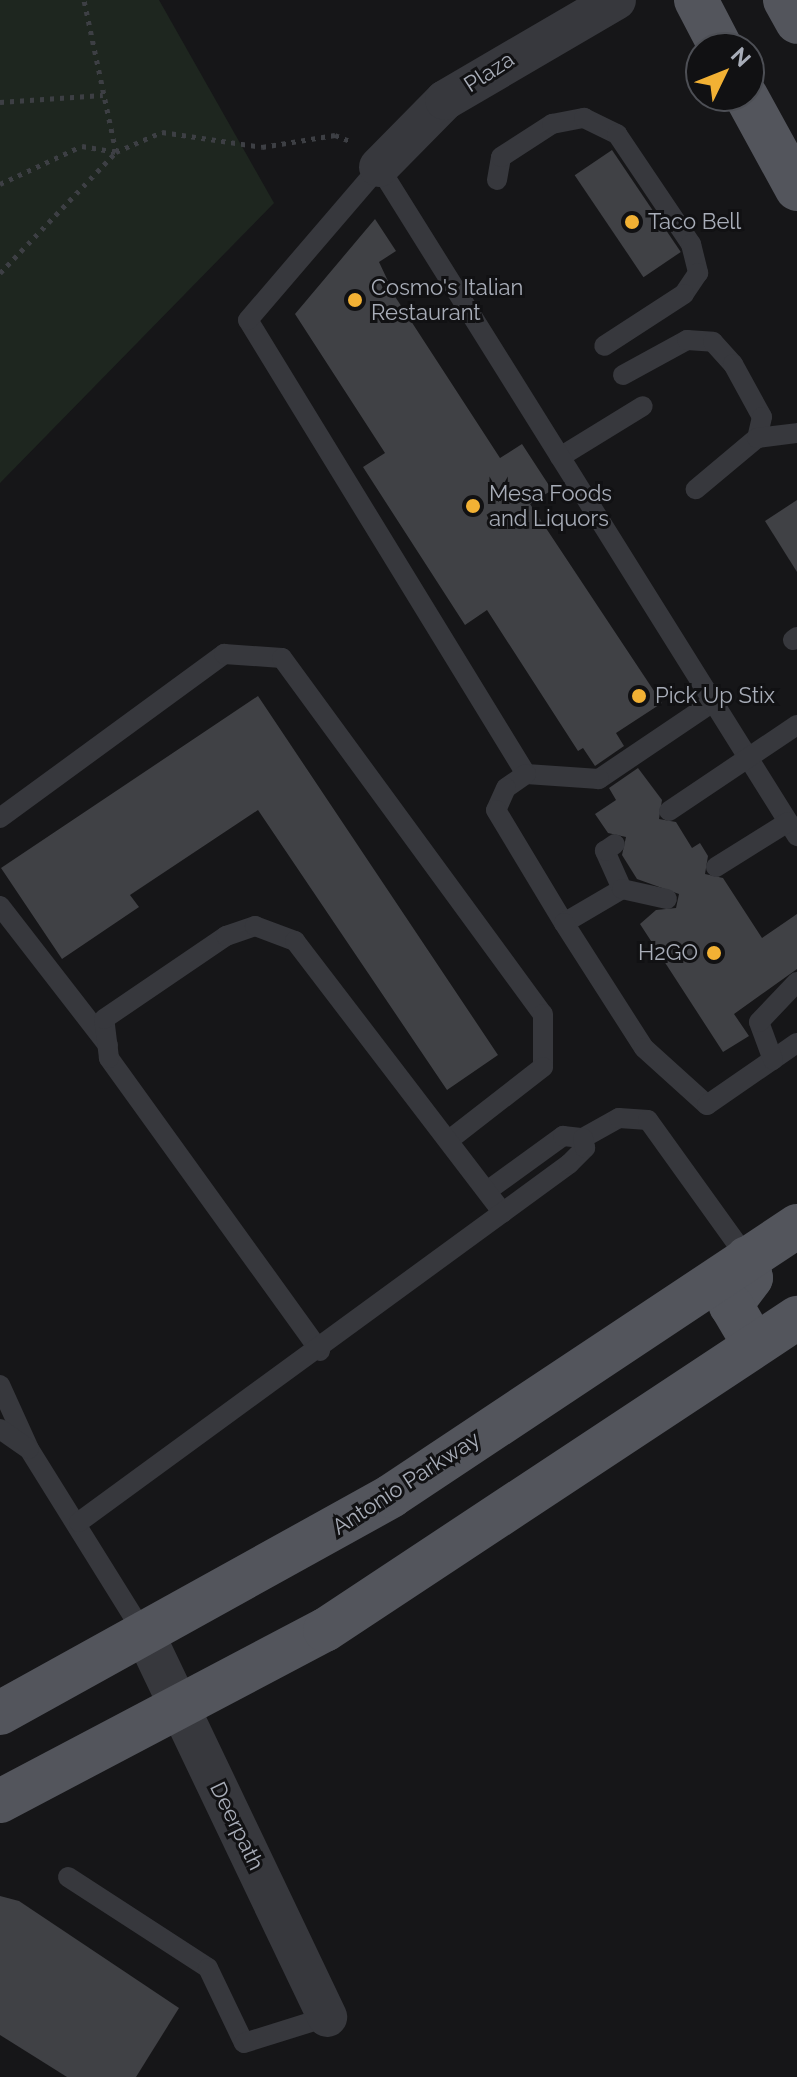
<!DOCTYPE html>
<html>
<head>
<meta charset="utf-8">
<style>
  body { margin:0 }
  #map { position:relative; width:797px; height:2077px; overflow:hidden; background:#161618; font-family:Raleway,sans-serif }
  div>[style] { position:absolute }
  .green>* { inset:0; background:#1e261f }
  .building>* { inset:0; background:#404145; transform-origin:0 0 }
  .path>* { height:5px; margin-top:-2.5px; transform-origin:0; background:repeating-linear-gradient(90deg,#3d3f44 0 4px,transparent 0 10px) }
  .service>* { height:20px; margin:-10px; padding:0 10px; transform-origin:10px; border-radius:10px; background:#37383d }
  .minor>* { height:40px; margin:-20px; padding:0 20px; transform-origin:20px; border-radius:20px; background:#37383d }
  .primary>* { height:44px; margin:-22px; padding:0 22px; transform-origin:22px; border-radius:22px; background:#53555c }
  .dots>* { width:22px; height:22px; translate:-50% -50%; box-sizing:border-box; border:4px solid #111113; border-radius:50% }
  span { translate:-50% -50%; white-space:nowrap; text-align:center; line-height:1.15; -webkit-text-stroke:6px #111113; paint-order:stroke }
  .street-label { font-size:22px; color:#a8adb8 }
  .poi-label { font-size:22px; color:#a8adb8 }
  .left { translate:0 -50%; text-align:left }
  .right { translate:-100% -50%; text-align:right }
  .north { position:absolute; left:685px; top:32px; width:80px; height:80px; box-sizing:border-box; background:#111113; border:2px solid #4d4f55; border-radius:50%; rotate:47deg; font-size:22px; font-weight:700; line-height:32px; text-align:center; color:#a8adb8 }
  .north::after { content:''; display:block; margin:auto; width:28px; height:36px; background:#f2b134; clip-path:polygon(50% 0,100% 100%,50% 72%,0 100%) }
</style>
</head>
<body>
<div id="map">
  <div class="green">
    <div style="clip-path:polygon(0 0,159px 0,274px 203px,0 483px)"></div>
  </div>
  <div class="building">
    <div style="left:612px;top:150px;width:123px;height:45px;rotate:56deg"></div>
    <div style="clip-path:polygon(375px 219px,396px 251px,379px 262px,396px 298px,500px 458px,522px 444px,552px 490px,530px 504px,662px 703px,616px 733px,624px 746px,595px 766px,583px 748px,578px 751px,487px 610px,465px 625px,363px 467px,385px 453px,295px 314px)"></div>
    <div style="clip-path:polygon(797px 500px,797px 572px,765px 521px)"></div>
    <div style="clip-path:polygon(258px 696px,498px 1055px,447px 1090px,258px 810px,130px 895px,139px 907px,62px 959px,1px 868px)"></div>
    <div style="clip-path:polygon(638px 768px,662px 800px,659px 819px,676px 822px,692px 848px,700px 843px,708px 856px,705px 874px,723px 878px,762px 938px,797px 914px,797px 969px,734px 1014px,749px 1036px,723px 1052px,640px 924px,656px 910px,676px 908px,679px 894px,637px 879px,622px 855px,626px 837px,608px 833px,595px 814px,616px 800px,609px 788px)"></div>
    <div style="clip-path:polygon(0 1896px,19px 1901px,179px 2008px,136px 2077px,67px 2077px,0 2035px)"></div>
  </div>
  <div class="path">
    <div style="left:0;top:102px;width:103px;rotate:-3.9deg"></div>
    <div style="left:0;top:184px;width:90px;rotate:-24.9deg"></div>
    <div style="left:82px;top:146px;width:35px;rotate:10deg"></div>
    <div style="left:116px;top:152px;width:155px;rotate:-101.9deg"></div>
    <div style="left:0;top:273px;width:168px;rotate:-46.2deg"></div>
    <div style="left:116px;top:152px;width:50px;rotate:-23.5deg"></div>
    <div style="left:162px;top:132px;width:101px;rotate:8.5deg"></div>
    <div style="left:262px;top:147px;width:74px;rotate:-9.3deg"></div>
    <div style="left:335px;top:135px;width:18px;rotate:22deg"></div>
  </div>
  <div class="service">
    <div style="left:497px;top:180px;width:23px;rotate:-80deg"></div>
    <div style="left:501px;top:157px;width:61px;rotate:-32.9deg"></div>
    <div style="left:552px;top:124px;width:33px;rotate:-11deg"></div>
    <div style="left:584px;top:118px;width:37px;rotate:26deg"></div>
    <div style="left:617px;top:134px;width:133px;rotate:56.1deg"></div>
    <div style="left:691px;top:244px;width:30px;rotate:76deg"></div>
    <div style="left:698px;top:273px;width:25px;rotate:124deg"></div>
    <div style="left:684px;top:294px;width:95px;rotate:147deg"></div>
    <div style="left:623px;top:375px;width:73px;rotate:-28.7deg"></div>
    <div style="left:687px;top:340px;width:26px;rotate:4deg"></div>
    <div style="left:713px;top:342px;width:30px;rotate:48deg"></div>
    <div style="left:733px;top:364px;width:60px;rotate:61.3deg"></div>
    <div style="left:762px;top:417px;width:22px;rotate:103deg"></div>
    <div style="left:757px;top:438px;width:80px;rotate:140.1deg"></div>
    <div style="left:757px;top:438px;width:40px;rotate:-7.1deg"></div>
    <div style="left:560px;top:457px;width:97px;rotate:-31.6deg"></div>
    <div style="left:793px;top:640px;width:5px;rotate:-37deg"></div>
    <div style="left:713px;top:702px;width:138px;rotate:146deg"></div>
    <div style="left:599px;top:779px;width:73px;rotate:-176.1deg"></div>
    <div style="left:526px;top:774px;width:532px;rotate:-121.48deg"></div>
    <div style="left:248px;top:320px;width:201px;rotate:-49.4deg"></div>
    <div style="left:379px;top:167px;width:789px;rotate:58deg"></div>
    <div style="left:526px;top:774px;width:24px;rotate:145deg"></div>
    <div style="left:506px;top:788px;width:24px;rotate:114deg"></div>
    <div style="left:496px;top:810px;width:132px;rotate:59deg"></div>
    <div style="left:564px;top:923px;width:67px;rotate:-30.4deg"></div>
    <div style="left:622px;top:889px;width:42px;rotate:-114.1deg"></div>
    <div style="left:605px;top:851px;width:12px;rotate:-35deg"></div>
    <div style="left:669px;top:811px;width:154px;rotate:-33.9deg"></div>
    <div style="left:0;top:818px;width:278px;rotate:-36.2deg"></div>
    <div style="left:224px;top:654px;width:58px;rotate:3.9deg"></div>
    <div style="left:282px;top:658px;width:441px;rotate:53.8deg"></div>
    <div style="left:543px;top:1014px;width:53px;rotate:90deg"></div>
    <div style="left:543px;top:1067px;width:120px;rotate:142.1deg"></div>
    <div style="left:716px;top:867px;width:85px;rotate:-32deg"></div>
    <div style="left:622px;top:889px;width:46px;rotate:12.5deg"></div>
    <div style="left:0;top:906px;width:176px;rotate:52.2deg"></div>
    <div style="left:564px;top:923px;width:148px;rotate:57.4deg"></div>
    <div style="left:644px;top:1048px;width:85px;rotate:42.1deg"></div>
    <div style="left:707px;top:1105px;width:109px;rotate:-34.6deg"></div>
    <div style="left:773px;top:1060px;width:40px;rotate:-110.2deg"></div>
    <div style="left:759px;top:1022px;width:55px;rotate:-46.5deg"></div>
    <div style="left:583px;top:1138px;width:41px;rotate:-29.1deg"></div>
    <div style="left:619px;top:1118px;width:29px;rotate:4deg"></div>
    <div style="left:648px;top:1120px;width:170px;rotate:54.3deg"></div>
    <div style="left:487px;top:1191px;width:94px;rotate:-35.9deg"></div>
    <div style="left:563px;top:1136px;width:20px;rotate:6deg"></div>
    <div style="left:320px;top:1351px;width:361px;rotate:-125.8deg"></div>
    <div style="left:109px;top:1058px;width:39px;rotate:-97deg"></div>
    <div style="left:104px;top:1019px;width:148px;rotate:-34.2deg"></div>
    <div style="left:226px;top:936px;width:31px;rotate:-19deg"></div>
    <div style="left:255px;top:926px;width:43px;rotate:20.6deg"></div>
    <div style="left:295px;top:941px;width:342px;rotate:52.6deg"></div>
    <div style="left:0;top:1385px;width:70px;rotate:65.6deg"></div>
    <div style="left:29px;top:1449px;width:221px;rotate:58.1deg"></div>
    <div style="left:0;top:1429px;width:35px;rotate:35deg"></div>
    <div style="left:79px;top:1522px;width:607px;rotate:-36.15deg"></div>
    <div style="left:569px;top:1164px;width:23px;rotate:-45deg"></div>
    <div style="left:585px;top:1148px;width:10px;rotate:-101deg"></div>
    <div style="left:68px;top:1877px;width:167px;rotate:33deg"></div>
    <div style="left:208px;top:1968px;width:83px;rotate:64.4deg"></div>
    <div style="left:244px;top:2043px;width:87px;rotate:-17.4deg"></div>
  </div>
  <div class="minor">
    <div style="left:379px;top:167px;width:94px;rotate:-45.4deg"></div>
    <div style="left:445px;top:100px;width:198px;rotate:-30.3deg"></div>
    <div style="left:146px;top:1637px;width:421px;rotate:64.5deg"></div>
  </div>
  <div class="primary">
    <div style="left:696px;top:0;width:54px;rotate:62.5deg"></div>
    <div style="left:785px;top:0;width:25px;rotate:61deg"></div>
    <div style="left:746px;top:96px;width:106px;rotate:61.3deg"></div>
    <div style="left:747px;top:1258px;width:20px;rotate:79deg"></div>
    <div style="left:751px;top:1278px;width:34px;rotate:127deg"></div>
    <div style="left:731px;top:1305px;width:45px;rotate:59.5deg"></div>
    <div style="left:0;top:1713px;width:447px;rotate:-29deg"></div>
    <div style="left:391px;top:1496px;width:488px;rotate:-33.6deg"></div>
    <div style="left:0;top:1801px;width:367px;rotate:-27.8deg"></div>
    <div style="left:325px;top:1630px;width:566px;rotate:-33.47deg"></div>
  </div>
  <div class="dots">
    <div style="left:632px;top:222px;background:#f2b134"></div>
    <div style="left:355px;top:300px;background:#f2b134"></div>
    <div style="left:473px;top:506px;background:#f2b134"></div>
    <div style="left:639px;top:696px;background:#f2b134"></div>
    <div style="left:714px;top:953px;background:#f2b134"></div>
  </div>
  <div class="street-label">
    <span style="left:489px;top:72px;rotate:-33deg">Plaza</span>
    <span style="left:406px;top:1483px;rotate:-33deg">Antonio Parkway</span>
    <span style="left:237px;top:1826px;rotate:64deg">Deerpath</span>
  </div>
  <div class="poi-label">
    <span class="left" style="left:648px;top:222px">Taco Bell</span>
    <span class="left" style="left:371px;top:300px">Cosmo's Italian<br>Restaurant</span>
    <span class="left" style="left:489px;top:506px">Mesa Foods<br>and Liquors</span>
    <span class="left" style="left:655px;top:696px">Pick Up Stix</span>
    <span class="right" style="left:698px;top:953px">H2GO</span>
  </div>
  <div class="north">N</div>
</div>
</body>
</html>
